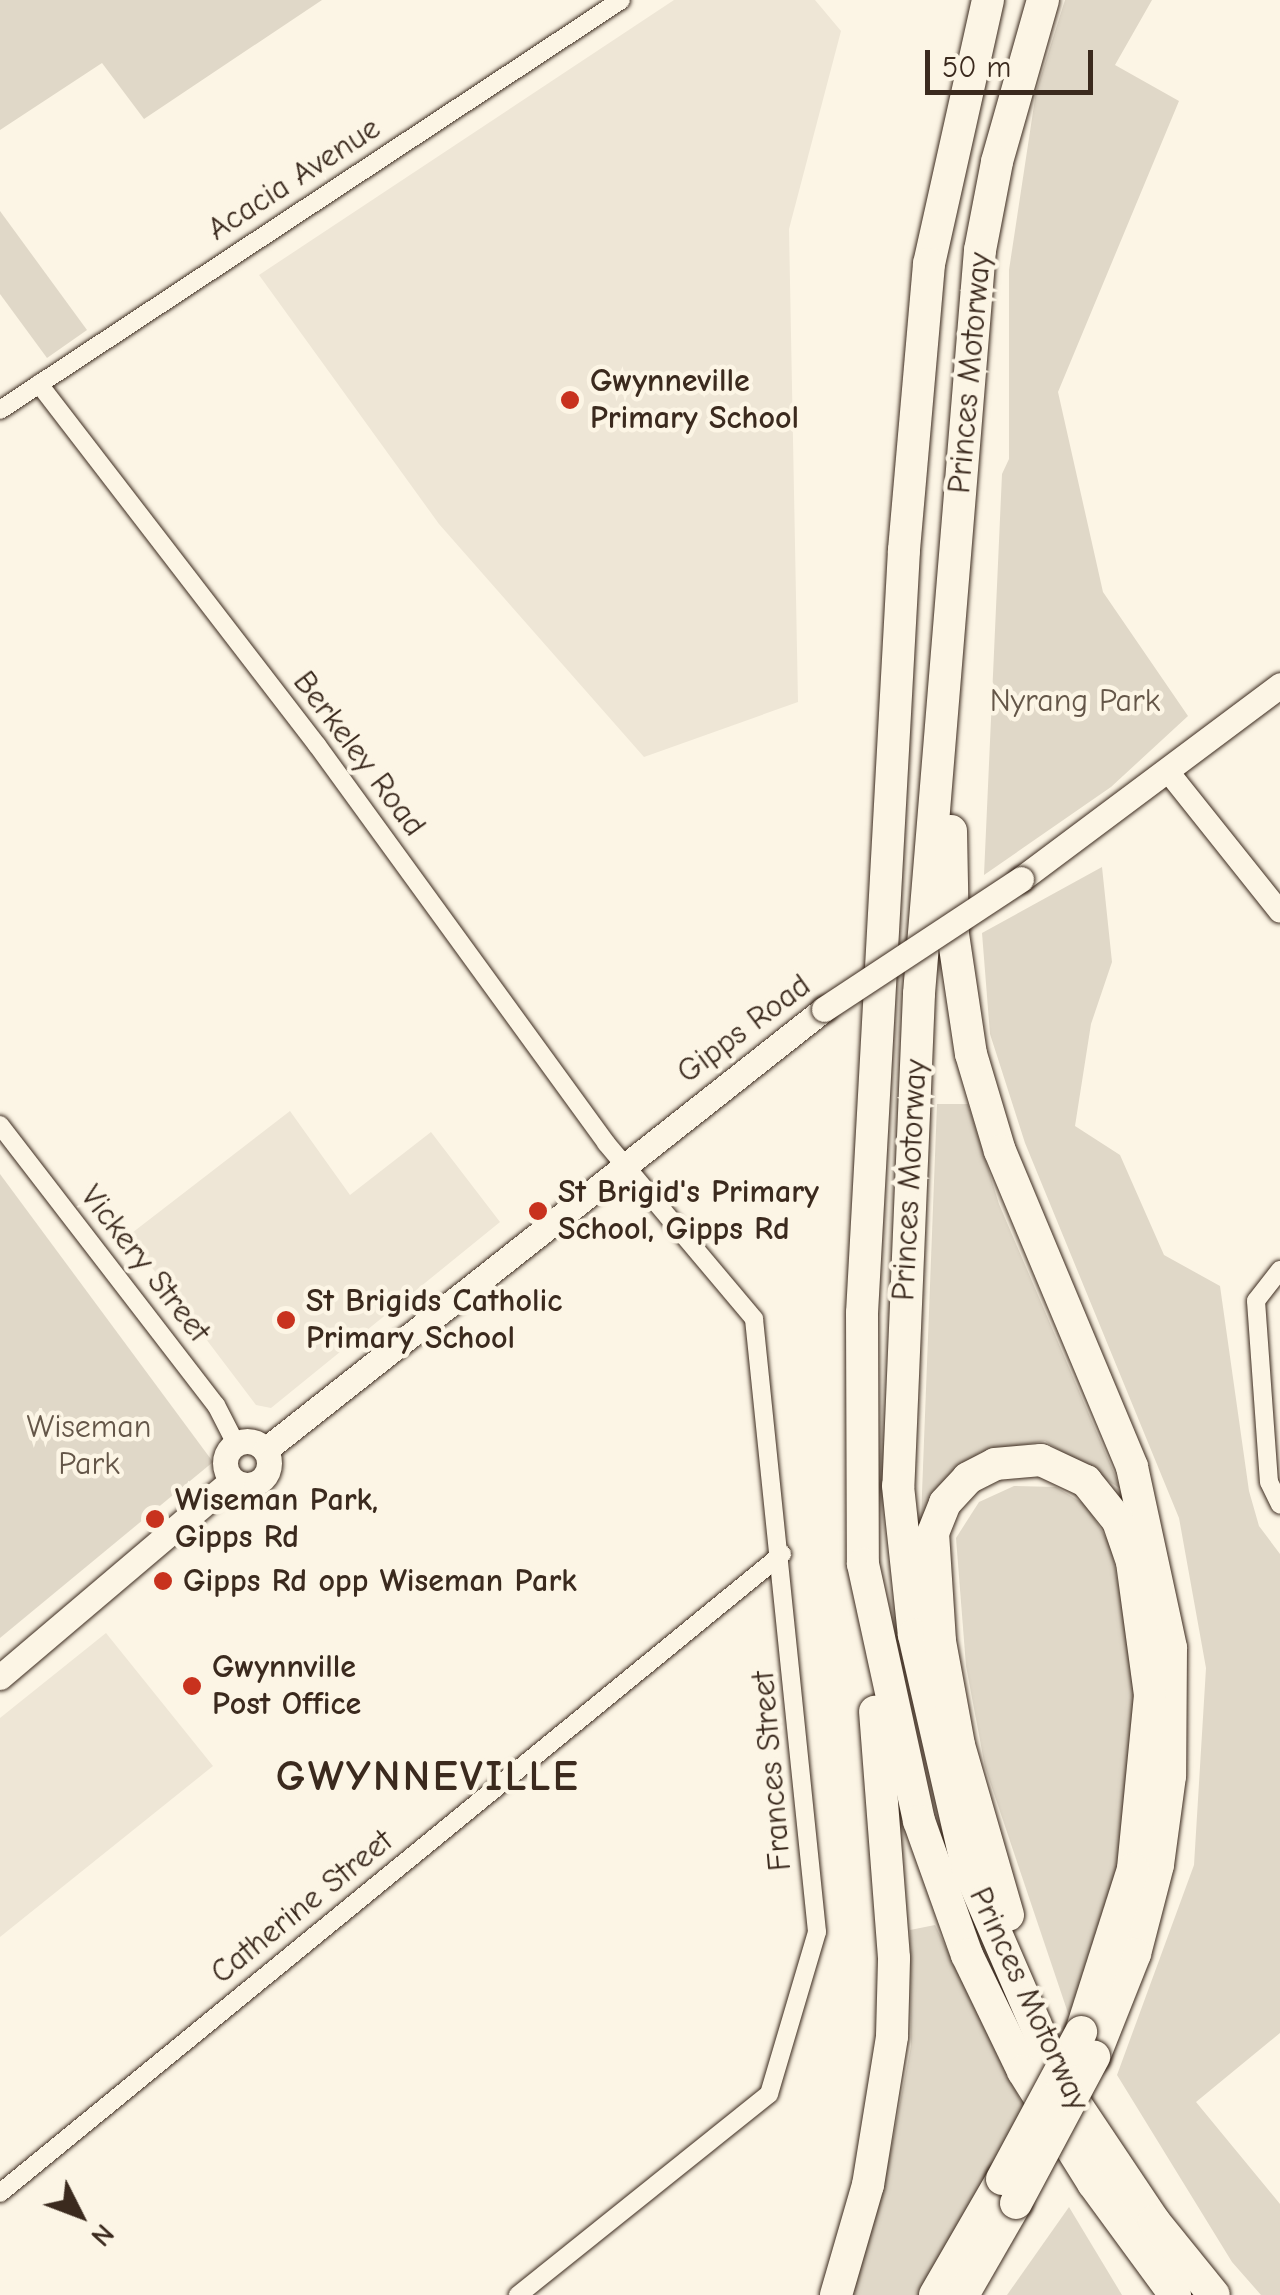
<!DOCTYPE html>
<html>
<head>
<meta charset="utf-8">
<style>
  body { margin:0 }
  #map { position:relative; width:1280px; height:2295px; overflow:hidden; background:#fcf5e5; font-family:"Comic Neue",sans-serif }
  div>[style] { position:absolute }
  .built>* { inset:0; background:#eee6d6 }
  .green>* { inset:0; background:#e0d8c8 }
  .roads { filter:drop-shadow(0 0 2px #3b2a1e) drop-shadow(0 0 2px #3b2a1e) }
  .minor>* { height:18px; margin:-9px; padding:0 9px; transform-origin:9px; border-radius:9px; background:#fcf5e5 }
  .tertiary>* { height:22px; margin:-11px; padding:0 11px; transform-origin:11px; border-radius:11px; background:#fcf5e5 }
  .secondary>* { height:25px; margin:-12.5px; padding:0 12.5px; transform-origin:12.5px; border-radius:12.5px; background:#fcf5e5 }
  .secondary>.ring { margin:-12.5px; padding:0; box-sizing:content-box; background:none; border:25px solid #fcf5e5; border-radius:50% }
  .motorway>* { height:32px; margin:-16px; padding:0 16px; transform-origin:16px; border-radius:16px; background:#fcf5e5 }
  .bridges { filter:drop-shadow(0 0 2px #3b2a1e) drop-shadow(0 0 2px #3b2a1e) }
  .secondary-bridge>* { height:25px; margin:-12.5px; padding:0 12.5px; transform-origin:12.5px; border-radius:12.5px; background:#fcf5e5 }
  .motorway-bridge>* { height:32px; margin:-16px; padding:0 16px; transform-origin:16px; border-radius:16px; background:#fcf5e5 }
  .dots>* { width:28px; height:28px; translate:-50% -50%; box-sizing:border-box; border:5px solid #fcf5e5; border-radius:50% }
  span { translate:-50% -50%; white-space:nowrap; text-align:center; line-height:1.15; -webkit-text-stroke:9px #fcf5e5; paint-order:stroke }
  .street-label { font-size:32px; color:#3b2a1e }
  .poi-label { font-size:32px; color:#3b2a1e; font-weight:700 }
  .left { translate:0 -50%; text-align:left }
  .park-label { font-size:32px; color:#645648 }
  .district-label { font-size:42px; color:#3b2a1e; font-weight:700; letter-spacing:2.5px }
  .north { position:absolute; left:30px; top:2165px; width:100px; height:100px; -webkit-text-stroke:8px #fcf5e5; paint-order:stroke; rotate:132deg; font-size:28px; font-weight:700; line-height:40px; text-align:center; color:#3b2a1e }
  .north::after { content:''; display:block; margin:auto; width:35px; height:45px; background:#3b2a1e; clip-path:polygon(50% 0,100% 100%,50% 72%,0 100%) }
  .scale { position:absolute; left:925px; top:50px; width:168px; height:45px; box-sizing:border-box; border:5px solid #3b2a1e; border-top:0; padding-left:12px; font-size:30px; line-height:35px; white-space:nowrap; color:#3b2a1e; -webkit-text-stroke:8px #fcf5e5; paint-order:stroke }
</style>
</head>
<body>
<div id="map">
  <div class="built">
    <div style="clip-path:polygon(674px 0,815px 0,841px 31px,789px 229px,798px 702px,644px 757px,439px 524px,259px 275px)"></div>
    <div style="clip-path:polygon(290px 1111px,350px 1195px,431px 1132px,500px 1222px,271px 1408px,256px 1405px,128px 1236px)"></div>
    <div style="clip-path:polygon(106px 1633px,213px 1766px,0 1937px,0 1718px)"></div>
  </div>
  <div class="green">
    <div style="clip-path:polygon(0 0,322px 0,144px 119px,102px 63px,0 130px)"></div>
    <div style="clip-path:polygon(1065px 0,1152px 0,1115px 65px,1179px 101px,1058px 392px,1103px 592px,1188px 716px,1111px 787px,984px 875px,1002px 474px,1009px 459px,1009px 270px,1036px 92px)"></div>
    <div style="clip-path:polygon(0 211px,87px 330px,47px 358px,0 294px)"></div>
    <div style="clip-path:polygon(1102px 867px,1112px 962px,1091px 1024px,1075px 1126px,1120px 1155px,1164px 1255px,1220px 1286px,1249px 1491px,1259px 1526px,1280px 1554px,1280px 2033px,1196px 2102px,1280px 2204px,1280px 2295px,1261px 2295px,1232px 2262px,1117px 2075px,1194px 1865px,1206px 1668px,1179px 1518px,1025px 1143px,990px 1034px,982px 933px)"></div>
    <div style="clip-path:polygon(937px 1104px,968px 1104px,999px 1204px,1121px 1489px,1045px 1441px,981px 1452px,946px 1478px,921px 1519px)"></div>
    <div style="clip-path:polygon(0 1174px,213px 1462px,0 1638px)"></div>
    <div style="clip-path:polygon(1014px 1486px,1056px 1487px,1086px 1505px,1111px 1546px,1139px 1699px,1122px 1860px,1070px 2019px,985px 1767px,966px 1666px,956px 1538px,979px 1502px)"></div>
    <div style="clip-path:polygon(935px 1925px,1026px 2112px,922px 2295px,851px 2295px,884px 2185px,911px 2046px,910px 1930px)"></div>
    <div style="clip-path:polygon(1069px 2207px,1122px 2295px,1007px 2295px)"></div>
  </div>
  <div class="roads">
    <div class="minor">
      <div style="left:39px;top:384px;width:456px;rotate:52.4deg"></div>
      <div style="left:317px;top:745px;width:492px;rotate:54deg"></div>
      <div style="left:606px;top:1143px;width:230px;rotate:49.9deg"></div>
      <div style="left:754px;top:1319px;width:616px;rotate:84.13deg"></div>
      <div style="left:817px;top:1932px;width:169px;rotate:106.5deg"></div>
      <div style="left:769px;top:2094px;width:322px;rotate:141.3deg"></div>
      <div style="left:0;top:410px;width:744px;rotate:-33.43deg"></div>
      <div style="left:0;top:1125px;width:354px;rotate:52.4deg"></div>
      <div style="left:216px;top:1405px;width:44px;rotate:62.9deg"></div>
      <div style="left:1280px;top:1270px;width:39px;rotate:128deg"></div>
      <div style="left:1256px;top:1301px;width:181px;rotate:85.9deg"></div>
      <div style="left:1269px;top:1482px;width:25px;rotate:64deg"></div>
      <div style="left:0;top:2193px;width:1010px;rotate:-39.25deg"></div>
    </div>
    <div class="tertiary">
      <div style="left:1170px;top:774px;width:176px;rotate:51.4deg"></div>
    </div>
    <div class="secondary">
      <div style="left:1021px;top:879px;width:324px;rotate:-36.8deg"></div>
      <div class="ring" style="left:225px;top:1441px;width:19px;height:19px"></div>
      <div style="left:265px;top:1450px;width:712px;rotate:-38.27deg"></div>
      <div style="left:0;top:1677px;width:304px;rotate:-40.3deg"></div>
    </div>
    <div class="motorway">
      <div style="left:988px;top:0;width:271px;rotate:102.6deg"></div>
      <div style="left:929px;top:264px;width:287px;rotate:95deg"></div>
      <div style="left:904px;top:550px;width:764px;rotate:93.15deg"></div>
      <div style="left:862px;top:1313px;width:251px;rotate:89.8deg"></div>
      <div style="left:863px;top:1564px;width:263px;rotate:77.7deg"></div>
      <div style="left:919px;top:1821px;width:142px;rotate:70.3deg"></div>
      <div style="left:967px;top:1955px;width:129px;rotate:64.2deg"></div>
      <div style="left:1023px;top:2071px;width:132px;rotate:58deg"></div>
      <div style="left:1093px;top:2183px;width:139px;rotate:53.8deg"></div>
      <div style="left:1043px;top:0;width:168px;rotate:105.9deg"></div>
      <div style="left:997px;top:162px;width:90px;rotate:100.9deg"></div>
      <div style="left:980px;top:250px;width:746px;rotate:94.69deg"></div>
      <div style="left:919px;top:994px;width:492px;rotate:92.4deg"></div>
      <div style="left:898px;top:1486px;width:150px;rotate:83.9deg"></div>
      <div style="left:914px;top:1635px;width:237px;rotate:77.1deg"></div>
      <div style="left:967px;top:1866px;width:232px;rotate:66.6deg"></div>
      <div style="left:1059px;top:2079px;width:171px;rotate:56.2deg"></div>
      <div style="left:1154px;top:2221px;width:95px;rotate:51deg"></div>
      <div style="left:951px;top:831px;width:103px;rotate:88.9deg"></div>
      <div style="left:953px;top:934px;width:121px;rotate:81.5deg"></div>
      <div style="left:971px;top:1054px;width:101px;rotate:73.4deg"></div>
      <div style="left:1000px;top:1151px;width:342px;rotate:67.3deg"></div>
      <div style="left:1132px;top:1467px;width:185px;rotate:77.8deg"></div>
      <div style="left:1171px;top:1648px;width:128px;rotate:90.4deg"></div>
      <div style="left:1170px;top:1776px;width:90px;rotate:97.7deg"></div>
      <div style="left:1158px;top:1865px;width:92px;rotate:104.5deg"></div>
      <div style="left:1135px;top:1954px;width:111px;rotate:111.7deg"></div>
      <div style="left:1008px;top:1915px;width:177px;rotate:-106.1deg"></div>
      <div style="left:959px;top:1745px;width:106px;rotate:-100.4deg"></div>
      <div style="left:940px;top:1641px;width:108px;rotate:-93.7deg"></div>
      <div style="left:933px;top:1533px;width:32px;rotate:-68deg"></div>
      <div style="left:945px;top:1503px;width:34px;rotate:-47deg"></div>
      <div style="left:968px;top:1478px;width:30px;rotate:-27deg"></div>
      <div style="left:995px;top:1464px;width:46px;rotate:-5deg"></div>
      <div style="left:1041px;top:1460px;width:50px;rotate:25deg"></div>
      <div style="left:1086px;top:1481px;width:51px;rotate:51.3deg"></div>
      <div style="left:1118px;top:1521px;width:43px;rotate:71.1deg"></div>
      <div style="left:1132px;top:1562px;width:134px;rotate:82.3deg"></div>
      <div style="left:1150px;top:1695px;width:175px;rotate:95.6deg"></div>
      <div style="left:1133px;top:1869px;width:171px;rotate:107.7deg"></div>
      <div style="left:836px;top:2295px;width:115px;rotate:-73.8deg"></div>
      <div style="left:868px;top:2185px;width:151px;rotate:-80.8deg"></div>
      <div style="left:892px;top:2036px;width:78px;rotate:-88.5deg"></div>
      <div style="left:894px;top:1958px;width:247px;rotate:-94.4deg"></div>
      <div style="left:935px;top:2295px;width:134px;rotate:-60deg"></div>
      <div style="left:963px;top:2295px;width:106px;rotate:-60.1deg"></div>
    </div>
  </div>
  <div class="bridges">
    <div class="secondary-bridge">
      <div style="left:824px;top:1009px;width:236px;rotate:-33.4deg"></div>
    </div>
    <div class="motorway-bridge">
      <div style="left:1002px;top:2179px;width:167px;rotate:-61.7deg"></div>
      <div style="left:1016px;top:2203px;width:166px;rotate:-61.9deg"></div>
    </div>
  </div>
  <div class="dots">
    <div style="left:570px;top:400px;background:#c8321e"></div>
    <div style="left:538px;top:1211px;background:#c8321e"></div>
    <div style="left:286px;top:1320px;background:#c8321e"></div>
    <div style="left:155px;top:1519px;background:#c8321e"></div>
    <div style="left:163px;top:1581px;background:#c8321e"></div>
    <div style="left:192px;top:1686px;background:#c8321e"></div>
  </div>
  <div class="street-label">
    <span style="left:294px;top:179px;rotate:-33deg">Acacia Avenue</span>
    <span style="left:970px;top:373px;rotate:-85deg">Princes Motorway</span>
    <span style="left:359px;top:754px;rotate:53deg">Berkeley Road</span>
    <span style="left:744px;top:1029px;rotate:-37deg">Gipps Road</span>
    <span style="left:910px;top:1180px;rotate:-87deg">Princes Motorway</span>
    <span style="left:145px;top:1264px;rotate:52deg">Vickery Street</span>
    <span style="left:772px;top:1771px;rotate:-95deg">Frances Street</span>
    <span style="left:302px;top:1907px;rotate:-39deg">Catherine Street</span>
    <span style="left:1029px;top:1999px;rotate:65deg">Princes Motorway</span>
  </div>
  <div class="poi-label">
    <span class="left" style="left:590px;top:400px">Gwynneville<br>Primary School</span>
    <span class="left" style="left:558px;top:1211px">St Brigid's Primary<br>School, Gipps Rd</span>
    <span class="left" style="left:306px;top:1320px">St Brigids Catholic<br>Primary School</span>
    <span class="left" style="left:175px;top:1519px">Wiseman Park,<br>Gipps Rd</span>
    <span class="left" style="left:183px;top:1581px">Gipps Rd opp Wiseman Park</span>
    <span class="left" style="left:212px;top:1686px">Gwynnville<br>Post Office</span>
  </div>
  <div class="park-label">
    <span style="left:1075px;top:701px">Nyrang Park</span>
    <span style="left:89px;top:1446px">Wiseman<br>Park</span>
  </div>
  <div class="district-label">
    <span style="left:428px;top:1777px">GWYNNEVILLE</span>
  </div>
  <div class="north">N</div>
  <div class="scale">50 m</div>
</div>
</body>
</html>
